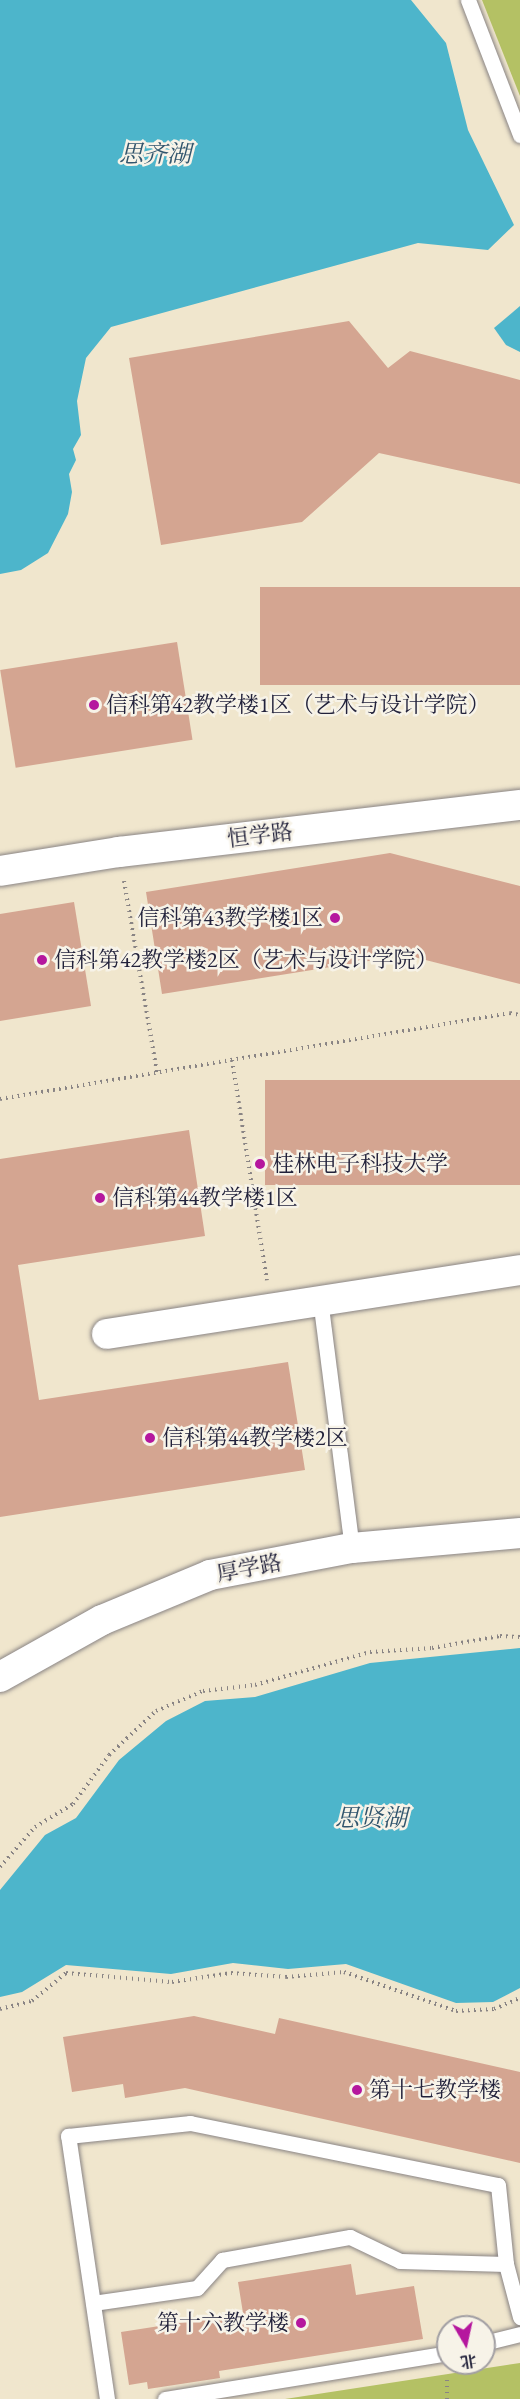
<!DOCTYPE html>
<html>
<head>
<meta charset="utf-8">
<style>
  body { margin:0 }
  #map { position:relative; width:520px; height:2399px; overflow:hidden; background:#f0e6cd; font-family:"EB Garamond","Noto Serif SC",serif }
  div>[style] { position:absolute }
  .green>* { inset:0; background:#b4c164 }
  .water>* { inset:0; background:#4db5cb }
  .building>* { inset:0; background:#d4a591; transform-origin:0 0 }
  .path>* { height:4px; margin-top:-2px; transform-origin:0; background:repeating-linear-gradient(90deg,#898484 0 1.5px,transparent 0 6px) }
  .roads { filter:drop-shadow(0 0 2px #898484) drop-shadow(0 0 2px #898484) }
  .service>* { height:15px; margin:-7.5px; padding:0 7.5px; transform-origin:7.5px; border-radius:7.5px; background:#fff }
  .minor>* { height:30px; margin:-15px; padding:0 15px; transform-origin:15px; border-radius:15px; background:#fff }
  .dots>* { width:16px; height:16px; translate:-50% -50%; box-sizing:border-box; border:3px solid #f7f3e8; border-radius:50% }
  span { translate:-50% -50%; white-space:nowrap; text-align:center; line-height:1.15; -webkit-text-stroke:5px #f7f3e8; paint-order:stroke }
  .poi-label { font-size:22px; color:#22223b }
  .left { translate:0 -50%; text-align:left }
  .right { translate:-100% -50%; text-align:right }
  .street-label { font-size:22px; color:#22223b }
  .water-label { font-size:24px; color:#31556d; font-style:italic }
  .north { position:absolute; left:436px; top:2315px; width:60px; height:60px; box-sizing:border-box; background:#f7f3e8; border:2px solid #a29fa3; border-radius:50%; rotate:171deg; font-size:16px; font-weight:700; line-height:24px; text-align:center; color:#22223b }
  .north::after { content:''; display:block; margin:auto; width:21px; height:27px; background:#b5179e; clip-path:polygon(50% 0,100% 100%,50% 72%,0 100%) }
</style>
</head>
<body>
<div id="map">
  <div class="green">
    <div style="clip-path:polygon(482px 0,520px 0,520px 96px)"></div>
    <div style="clip-path:polygon(520px 2363px,520px 2399px,285px 2399px)"></div>
  </div>
  <div class="water">
    <div style="clip-path:polygon(0 0,411px 0,446px 43px,468px 130px,514px 225px,488px 250px,418px 243px,111px 327px,86px 358px,77px 401px,81px 435px,73px 449px,76px 460px,69px 474px,72px 492px,68px 514px,48px 553px,21px 570px,0 574px)"></div>
    <div style="clip-path:polygon(520px 306px,520px 352px,506px 345px,494px 328px)"></div>
    <div style="clip-path:polygon(520px 1648px,520px 1988px,493px 2002px,456px 2003px,346px 1964px,288px 1969px,233px 1963px,171px 1974px,66px 1965px,22px 1992px,0 1997px,0 1890px,45px 1835px,76px 1818px,119px 1760px,166px 1721px,205px 1701px,255px 1697px,370px 1663px)"></div>
  </div>
  <div class="building">
    <div style="clip-path:polygon(349px 321px,388px 368px,410px 351px,520px 380px,520px 484px,379px 453px,302px 522px,161px 545px,129px 358px)"></div>
    <div style="left:520px;top:587px;width:98px;height:260px;rotate:90deg"></div>
    <div style="left:177px;top:642px;width:99px;height:179px;rotate:81deg"></div>
    <div style="clip-path:polygon(390px 853px,520px 886px,520px 984px,406px 955px,162px 994px,146px 892px)"></div>
    <div style="clip-path:polygon(74px 902px,91px 1006px,0 1021px,0 914px)"></div>
    <div style="left:520px;top:1080px;width:105px;height:255px;rotate:90deg"></div>
    <div style="clip-path:polygon(189px 1130px,205px 1236px,18px 1265px,39px 1400px,288px 1362px,305px 1470px,0 1517px,0 1159px)"></div>
    <div style="clip-path:polygon(194px 2016px,275px 2034px,279px 2018px,520px 2072px,520px 2163px,185px 2088px,125px 2098px,123px 2084px,72px 2092px,63px 2037px)"></div>
    <div style="clip-path:polygon(351px 2264px,356px 2295px,414px 2286px,423px 2339px,219px 2371px,220px 2378px,148px 2389px,147px 2382px,129px 2385px,121px 2332px,243px 2313px,238px 2282px)"></div>
  </div>
  <div class="path">
    <div style="left:124px;top:881px;width:195px;rotate:80.2deg"></div>
    <div style="left:232px;top:1060px;width:223px;rotate:81deg"></div>
    <div style="left:0;top:1099px;width:517px;rotate:-9.57deg"></div>
    <div style="left:510px;top:1013px;width:10px;rotate:11deg"></div>
    <div style="left:0;top:1867px;width:53px;rotate:-48.8deg"></div>
    <div style="left:35px;top:1827px;width:44px;rotate:-31.2deg"></div>
    <div style="left:73px;top:1804px;width:61px;rotate:-53.7deg"></div>
    <div style="left:109px;top:1755px;width:64px;rotate:-43.1deg"></div>
    <div style="left:156px;top:1711px;width:51px;rotate:-23.1deg"></div>
    <div style="left:203px;top:1691px;width:52px;rotate:-6.6deg"></div>
    <div style="left:255px;top:1685px;width:120px;rotate:-16deg"></div>
    <div style="left:370px;top:1652px;width:62px;rotate:-3.7deg"></div>
    <div style="left:432px;top:1648px;width:69px;rotate:-10deg"></div>
    <div style="left:500px;top:1636px;width:20px;rotate:3deg"></div>
    <div style="left:0;top:2009px;width:33px;rotate:-14deg"></div>
    <div style="left:32px;top:2001px;width:44px;rotate:-39.5deg"></div>
    <div style="left:66px;top:1973px;width:106px;rotate:4.9deg"></div>
    <div style="left:172px;top:1982px;width:60px;rotate:-8.7deg"></div>
    <div style="left:231px;top:1973px;width:55px;rotate:4.2deg"></div>
    <div style="left:286px;top:1977px;width:58px;rotate:-4.9deg"></div>
    <div style="left:344px;top:1972px;width:119px;rotate:19.2deg"></div>
    <div style="left:456px;top:2011px;width:38px;rotate:-3deg"></div>
    <div style="left:494px;top:2009px;width:28px;rotate:-23deg"></div>
    <div style="left:447px;top:2399px;width:23px;rotate:-90deg"></div>
  </div>
  <div class="roads">
    <div class="service">
      <div style="left:468px;top:0;width:145px;rotate:68.9deg"></div>
      <div style="left:320px;top:1299px;width:251px;rotate:82.7deg"></div>
      <div style="left:93px;top:2303px;width:105px;rotate:-8.2deg"></div>
      <div style="left:197px;top:2288px;width:38px;rotate:-48deg"></div>
      <div style="left:222px;top:2260px;width:130px;rotate:-10.2deg"></div>
      <div style="left:350px;top:2237px;width:55px;rotate:25.6deg"></div>
      <div style="left:400px;top:2261px;width:106px;rotate:1.6deg"></div>
      <div style="left:484px;top:2343px;width:37px;rotate:-14deg"></div>
      <div style="left:107px;top:2399px;width:266px;rotate:-98.4deg"></div>
      <div style="left:68px;top:2136px;width:123px;rotate:-6.1deg"></div>
      <div style="left:190px;top:2123px;width:314px;rotate:11.4deg"></div>
      <div style="left:498px;top:2185px;width:79px;rotate:84.2deg"></div>
      <div style="left:506px;top:2264px;width:55px;rotate:75.2deg"></div>
      <div style="left:165px;top:2399px;width:287px;rotate:-9.2deg"></div>
    </div>
    <div class="minor">
      <div style="left:0;top:871px;width:121px;rotate:-9.1deg"></div>
      <div style="left:119px;top:852px;width:404px;rotate:-6.7deg"></div>
      <div style="left:107px;top:1334px;width:418px;rotate:-8.8deg"></div>
      <div style="left:0;top:1677px;width:117px;rotate:-29.2deg"></div>
      <div style="left:102px;top:1620px;width:117px;rotate:-22.6deg"></div>
      <div style="left:210px;top:1575px;width:145px;rotate:-10.8deg"></div>
      <div style="left:352px;top:1548px;width:169px;rotate:-5.1deg"></div>
    </div>
  </div>
  <div class="dots">
    <div style="left:94px;top:705px;background:#b5179e"></div>
    <div style="left:335px;top:918px;background:#b5179e"></div>
    <div style="left:42px;top:960px;background:#b5179e"></div>
    <div style="left:260px;top:1164px;background:#b5179e"></div>
    <div style="left:100px;top:1198px;background:#b5179e"></div>
    <div style="left:150px;top:1438px;background:#b5179e"></div>
    <div style="left:357px;top:2090px;background:#b5179e"></div>
    <div style="left:301px;top:2323px;background:#b5179e"></div>
  </div>
  <div class="poi-label">
    <span class="left" style="left:106px;top:705px">信科第42教学楼1区（艺术与设计学院）</span>
    <span class="right" style="left:323px;top:918px">信科第43教学楼1区</span>
    <span class="left" style="left:54px;top:960px">信科第42教学楼2区（艺术与设计学院）</span>
    <span class="left" style="left:272px;top:1164px">桂林电子科技大学</span>
    <span class="left" style="left:112px;top:1198px">信科第44教学楼1区</span>
    <span class="left" style="left:162px;top:1438px">信科第44教学楼2区</span>
    <span class="left" style="left:369px;top:2090px">第十七教学楼</span>
    <span class="right" style="left:289px;top:2323px">第十六教学楼</span>
  </div>
  <div class="street-label">
    <span style="left:260px;top:835px;rotate:-7deg">恒学路</span>
    <span style="left:249px;top:1568px;rotate:-11deg">厚学路</span>
  </div>
  <div class="water-label">
    <span style="left:155px;top:154px">思齐湖</span>
    <span style="left:371px;top:1818px">思贤湖</span>
  </div>
  <div class="north">北</div>
</div>
</body>
</html>
